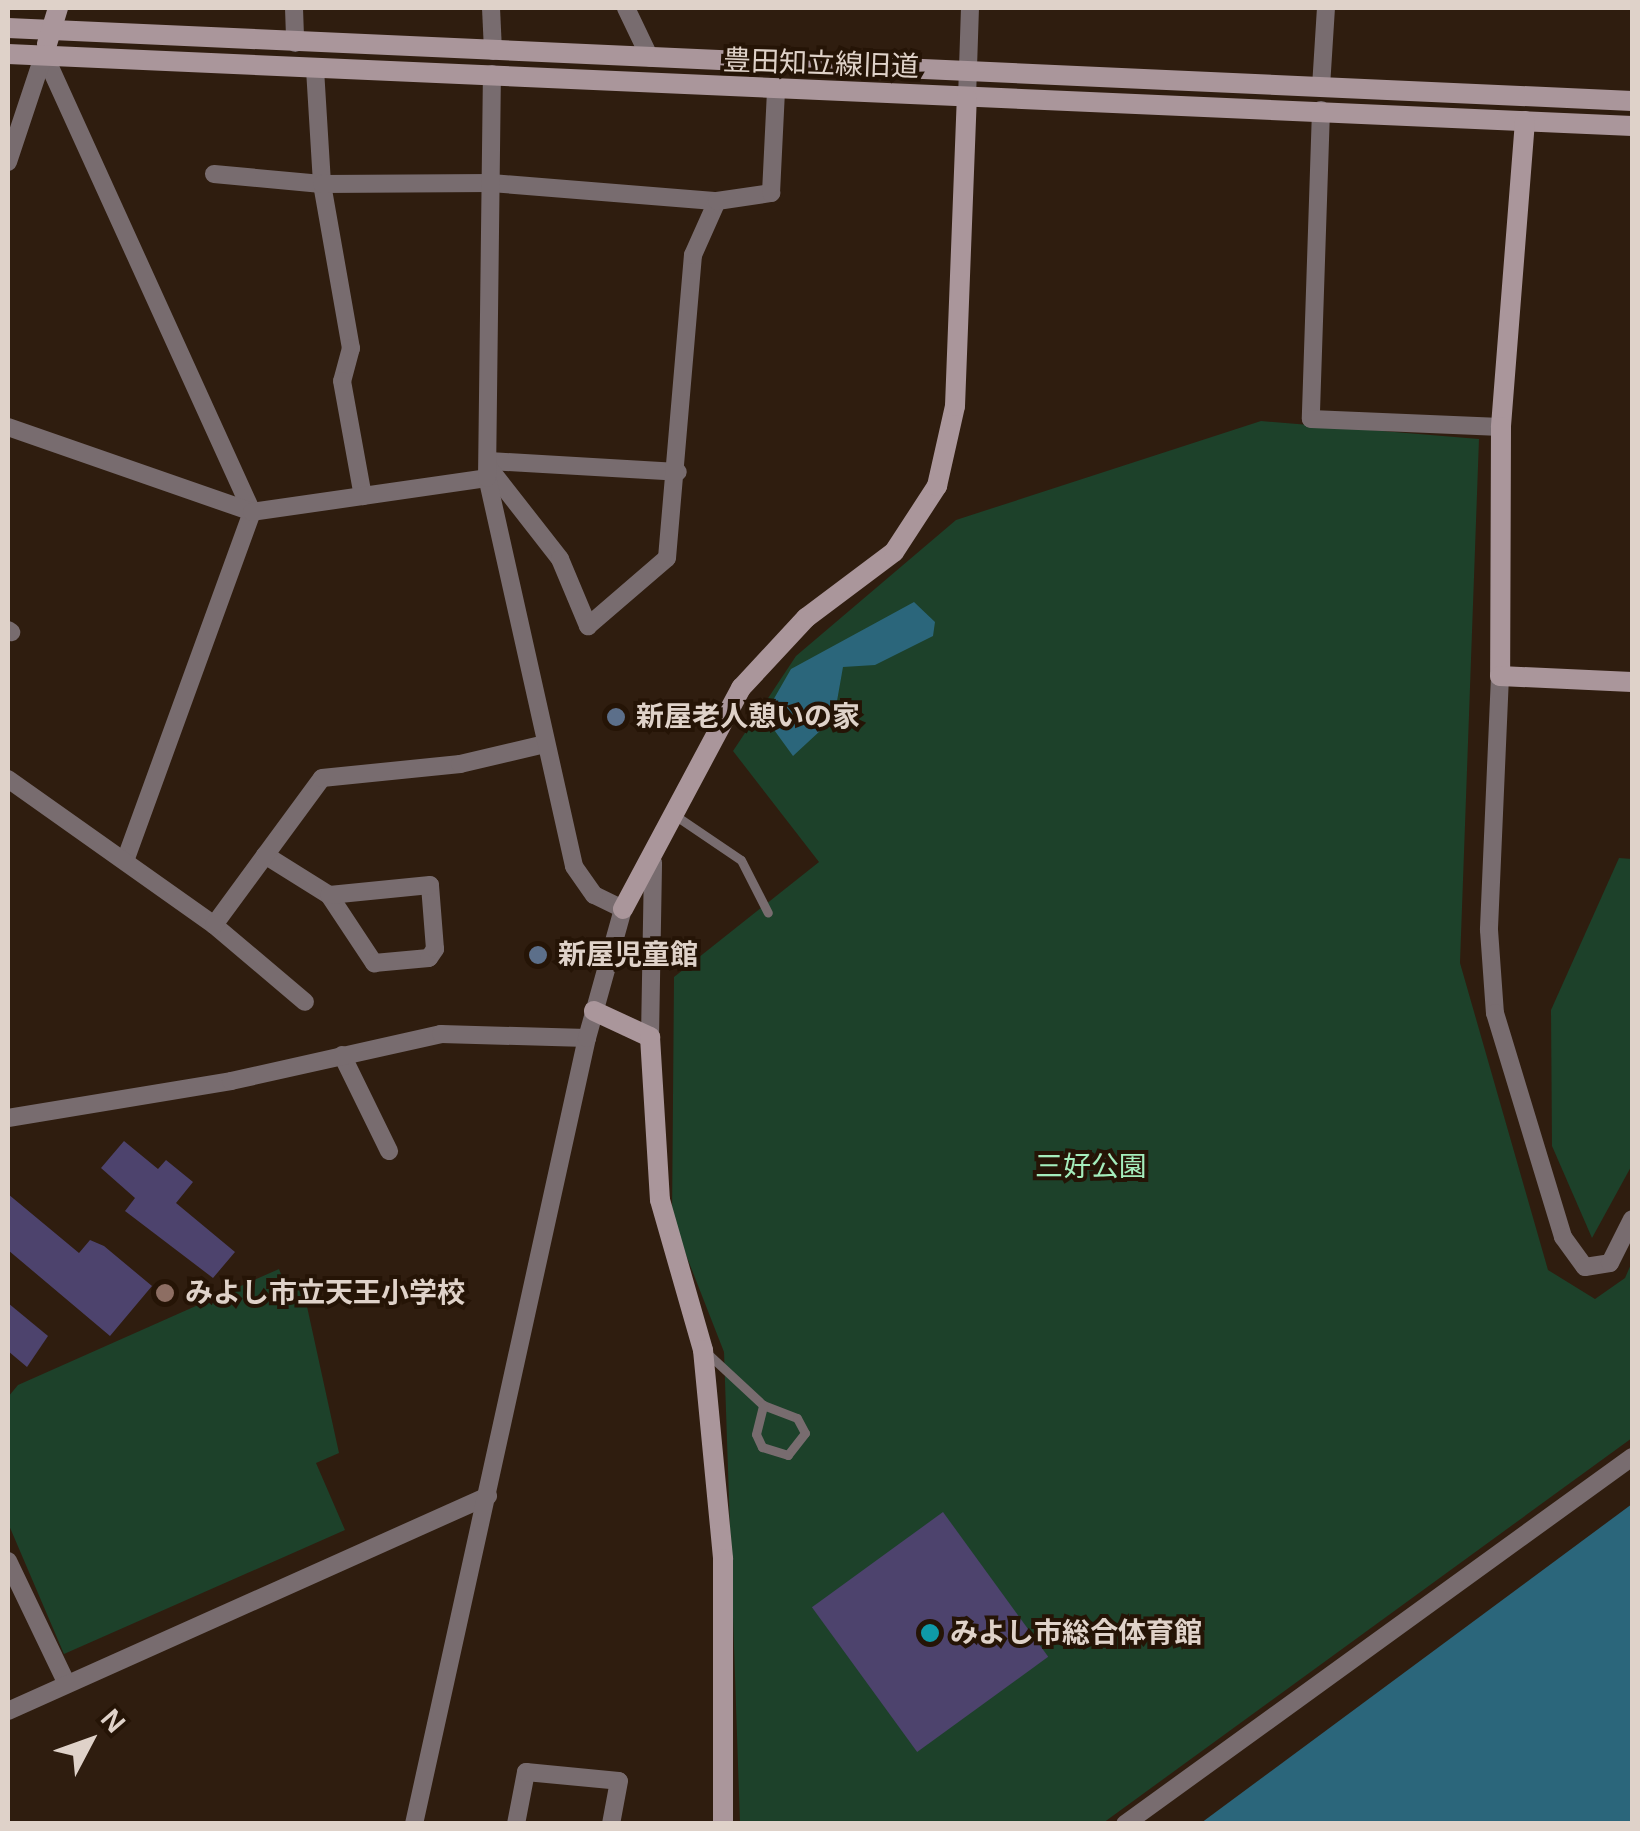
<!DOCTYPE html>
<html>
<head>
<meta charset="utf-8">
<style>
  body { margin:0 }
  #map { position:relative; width:1640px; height:1831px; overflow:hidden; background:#2f1d0f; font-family:Helvetica,"Noto Sans JP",sans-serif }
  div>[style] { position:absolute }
  .green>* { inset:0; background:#1d412a }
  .water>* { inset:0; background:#2b667b }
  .building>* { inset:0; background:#4d436d; transform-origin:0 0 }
  .lane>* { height:9px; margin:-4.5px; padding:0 4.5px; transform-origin:4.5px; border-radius:4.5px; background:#786c6f }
  .street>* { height:18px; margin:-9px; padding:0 9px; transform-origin:9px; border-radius:9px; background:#786c6f }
  .secondary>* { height:20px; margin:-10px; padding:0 10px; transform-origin:10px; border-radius:10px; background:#aa969b }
  .dots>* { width:28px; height:28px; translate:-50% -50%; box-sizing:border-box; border:5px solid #251406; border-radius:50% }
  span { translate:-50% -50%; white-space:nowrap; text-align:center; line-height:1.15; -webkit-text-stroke:8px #251406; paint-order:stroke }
  .street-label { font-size:28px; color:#dfd2c9 }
  .poi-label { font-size:28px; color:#dfd2c9; font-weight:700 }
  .left { translate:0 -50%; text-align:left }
  .park-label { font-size:28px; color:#a4edbc }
  .frame { position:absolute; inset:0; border:10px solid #dfd2c9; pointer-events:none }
  .north { position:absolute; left:40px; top:1691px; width:100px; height:100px; -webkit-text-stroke:8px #251406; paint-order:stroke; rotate:49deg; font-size:28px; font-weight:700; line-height:40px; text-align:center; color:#dfd2c9 }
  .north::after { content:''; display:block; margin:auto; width:35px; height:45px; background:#dfd2c9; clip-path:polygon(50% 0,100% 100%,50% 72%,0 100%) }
</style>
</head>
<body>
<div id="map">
  <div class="green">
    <div style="clip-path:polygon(1261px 421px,1479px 439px,1460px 963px,1548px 1270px,1595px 1299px,1625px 1278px,1632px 1262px,1632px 1438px,1103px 1823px,740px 1823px,724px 1352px,672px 1219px,674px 977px,819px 862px,733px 751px,796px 656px,956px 520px)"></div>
    <div style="clip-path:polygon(1619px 858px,1632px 859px,1632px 1165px,1592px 1238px,1552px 1146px,1551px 1010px)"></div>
    <div style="clip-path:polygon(279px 1269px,285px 1285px,301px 1279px,339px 1453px,316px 1463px,345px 1530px,64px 1654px,8px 1523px,8px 1397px,18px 1385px)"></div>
  </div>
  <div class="water">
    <div style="clip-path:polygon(914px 602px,935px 622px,933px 636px,875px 665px,843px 667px,834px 718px,793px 756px,764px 716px,791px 669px)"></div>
    <div style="clip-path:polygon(1632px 1504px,1632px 1823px,1201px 1823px)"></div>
  </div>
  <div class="building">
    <div style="clip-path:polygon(124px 1141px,158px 1169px,166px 1160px,193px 1182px,176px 1203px,235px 1252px,213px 1278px,125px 1211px,135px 1198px,101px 1168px)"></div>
    <div style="clip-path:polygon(8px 1194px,79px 1253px,90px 1240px,104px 1246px,152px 1286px,110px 1336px,8px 1250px)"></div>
    <div style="clip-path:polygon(8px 1303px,48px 1336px,27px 1367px,8px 1351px)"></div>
    <div style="left:943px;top:1512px;width:179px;height:162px;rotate:54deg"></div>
  </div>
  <div class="lane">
    <div style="left:676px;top:816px;width:78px;rotate:34.1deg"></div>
    <div style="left:741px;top:860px;width:59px;rotate:63deg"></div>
    <div style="left:707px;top:1353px;width:76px;rotate:42.9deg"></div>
    <div style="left:763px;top:1405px;width:36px;rotate:21deg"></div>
    <div style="left:797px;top:1418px;width:17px;rotate:62deg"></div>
    <div style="left:805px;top:1433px;width:28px;rotate:128deg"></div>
    <div style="left:788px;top:1455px;width:27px;rotate:-163deg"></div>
    <div style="left:762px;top:1447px;width:14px;rotate:-115deg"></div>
    <div style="left:756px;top:1434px;width:30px;rotate:-76deg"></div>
  </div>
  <div class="street">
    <div style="left:294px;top:8px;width:35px;rotate:88deg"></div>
    <div style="left:491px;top:8px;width:43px;rotate:87.3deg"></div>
    <div style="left:626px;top:8px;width:55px;rotate:64.4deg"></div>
    <div style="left:44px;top:54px;width:503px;rotate:65.57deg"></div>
    <div style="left:252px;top:512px;width:371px;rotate:110deg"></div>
    <div style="left:315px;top:69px;width:115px;rotate:86.5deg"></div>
    <div style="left:322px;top:184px;width:167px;rotate:80deg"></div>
    <div style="left:351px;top:348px;width:34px;rotate:105deg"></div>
    <div style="left:342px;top:381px;width:117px;rotate:79.7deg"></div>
    <div style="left:1321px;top:87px;width:79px;rotate:-86.4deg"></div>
    <div style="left:967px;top:98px;width:90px;rotate:-88.1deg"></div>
    <div style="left:1321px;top:110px;width:309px;rotate:91.9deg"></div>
    <div style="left:1311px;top:419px;width:190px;rotate:2.4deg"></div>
    <div style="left:8px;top:162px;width:114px;rotate:-71.6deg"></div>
    <div style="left:214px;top:174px;width:108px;rotate:5.3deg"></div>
    <div style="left:322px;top:184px;width:169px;rotate:-0.3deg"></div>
    <div style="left:491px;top:183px;width:227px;rotate:4.6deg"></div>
    <div style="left:8px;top:427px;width:258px;rotate:19.2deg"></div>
    <div style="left:252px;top:512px;width:237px;rotate:-8.2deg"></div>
    <div style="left:489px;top:461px;width:189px;rotate:3.3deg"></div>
    <div style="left:489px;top:468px;width:115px;rotate:52deg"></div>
    <div style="left:560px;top:559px;width:73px;rotate:67.3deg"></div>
    <div style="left:588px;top:626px;width:104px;rotate:-40.7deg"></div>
    <div style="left:667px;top:558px;width:304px;rotate:-85.1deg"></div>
    <div style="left:693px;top:255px;width:59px;rotate:-66deg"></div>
    <div style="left:717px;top:201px;width:55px;rotate:-8.4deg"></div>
    <div style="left:771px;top:193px;width:102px;rotate:-87.2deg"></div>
    <div style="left:8px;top:630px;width:4px;rotate:34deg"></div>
    <div style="left:1500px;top:676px;width:254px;rotate:92.5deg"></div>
    <div style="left:1489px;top:930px;width:83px;rotate:85.9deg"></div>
    <div style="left:1495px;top:1013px;width:234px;rotate:73.1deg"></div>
    <div style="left:1563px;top:1237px;width:37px;rotate:54deg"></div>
    <div style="left:1585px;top:1267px;width:25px;rotate:-9deg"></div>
    <div style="left:1610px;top:1263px;width:49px;rotate:-63.4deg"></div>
    <div style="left:8px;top:779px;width:252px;rotate:35.3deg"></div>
    <div style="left:214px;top:925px;width:119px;rotate:40.2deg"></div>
    <div style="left:265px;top:855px;width:75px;rotate:32deg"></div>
    <div style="left:329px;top:895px;width:82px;rotate:56.5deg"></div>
    <div style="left:374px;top:963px;width:55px;rotate:-5.2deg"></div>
    <div style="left:429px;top:958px;width:11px;rotate:-56deg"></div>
    <div style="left:435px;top:949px;width:64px;rotate:-94.5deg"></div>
    <div style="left:430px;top:885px;width:101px;rotate:174.3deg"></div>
    <div style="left:214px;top:925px;width:182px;rotate:-53.7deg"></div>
    <div style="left:322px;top:778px;width:139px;rotate:-5.8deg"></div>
    <div style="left:460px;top:764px;width:83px;rotate:-13.2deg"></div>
    <div style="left:650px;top:1037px;width:174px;rotate:-89deg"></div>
    <div style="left:342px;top:1055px;width:107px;rotate:63.9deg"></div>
    <div style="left:8px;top:1118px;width:226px;rotate:-9.4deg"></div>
    <div style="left:231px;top:1081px;width:215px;rotate:-12.6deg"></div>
    <div style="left:441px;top:1034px;width:146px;rotate:1.6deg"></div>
    <div style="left:8px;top:1561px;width:134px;rotate:64.4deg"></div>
    <div style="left:8px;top:1711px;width:526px;rotate:-24.13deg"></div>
    <div style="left:414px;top:1824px;width:805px;rotate:-77.59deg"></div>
    <div style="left:587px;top:1038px;width:134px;rotate:-74.4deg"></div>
    <div style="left:623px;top:909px;width:32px;rotate:-154deg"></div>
    <div style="left:594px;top:895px;width:35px;rotate:-125deg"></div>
    <div style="left:574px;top:866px;width:398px;rotate:-102.6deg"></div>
    <div style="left:487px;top:478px;width:404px;rotate:-89.3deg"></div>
    <div style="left:516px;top:1824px;width:53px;rotate:-79.1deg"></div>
    <div style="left:526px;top:1772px;width:93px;rotate:5.5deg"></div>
    <div style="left:619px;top:1781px;width:44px;rotate:100.5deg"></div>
    <div style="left:1125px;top:1824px;width:626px;rotate:-35.9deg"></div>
  </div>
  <div class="secondary">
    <div style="left:8px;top:28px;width:1626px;rotate:2.57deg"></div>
    <div style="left:47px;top:44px;width:38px;rotate:-73deg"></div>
    <div style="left:8px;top:54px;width:1626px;rotate:2.54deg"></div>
    <div style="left:1525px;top:121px;width:307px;rotate:94.5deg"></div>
    <div style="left:1501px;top:427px;width:249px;rotate:90.2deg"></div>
    <div style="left:1500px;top:676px;width:132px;rotate:2.6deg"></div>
    <div style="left:623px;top:909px;width:251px;rotate:-61.9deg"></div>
    <div style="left:741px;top:688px;width:96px;rotate:-47.1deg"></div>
    <div style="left:806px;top:618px;width:110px;rotate:-36.9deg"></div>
    <div style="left:894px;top:552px;width:79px;rotate:-56.9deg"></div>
    <div style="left:937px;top:486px;width:82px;rotate:-77.3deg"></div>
    <div style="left:955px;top:406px;width:308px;rotate:-87.8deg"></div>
    <div style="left:594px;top:1011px;width:62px;rotate:24.9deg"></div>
    <div style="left:650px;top:1037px;width:163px;rotate:86.5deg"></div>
    <div style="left:660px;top:1200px;width:156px;rotate:74deg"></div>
    <div style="left:703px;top:1350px;width:210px;rotate:84.5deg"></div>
    <div style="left:723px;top:1559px;width:265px;rotate:90deg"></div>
  </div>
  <div class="dots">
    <div style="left:616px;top:717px;background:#5c6f8a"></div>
    <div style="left:538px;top:955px;background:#5c6f8a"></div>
    <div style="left:165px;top:1293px;background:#8d6e63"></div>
    <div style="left:930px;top:1633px;background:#0f9aa8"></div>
  </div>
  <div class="street-label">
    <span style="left:821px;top:64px;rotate:2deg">豊田知立線旧道</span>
  </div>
  <div class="poi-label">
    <span class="left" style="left:636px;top:717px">新屋老人憩いの家</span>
    <span class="left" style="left:558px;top:955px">新屋児童館</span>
    <span class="left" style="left:185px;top:1293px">みよし市立天王小学校</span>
    <span class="left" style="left:950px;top:1633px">みよし市総合体育館</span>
  </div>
  <div class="park-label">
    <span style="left:1091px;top:1167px">三好公園</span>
  </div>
  <div class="frame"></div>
  <div class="north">N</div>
</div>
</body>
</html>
